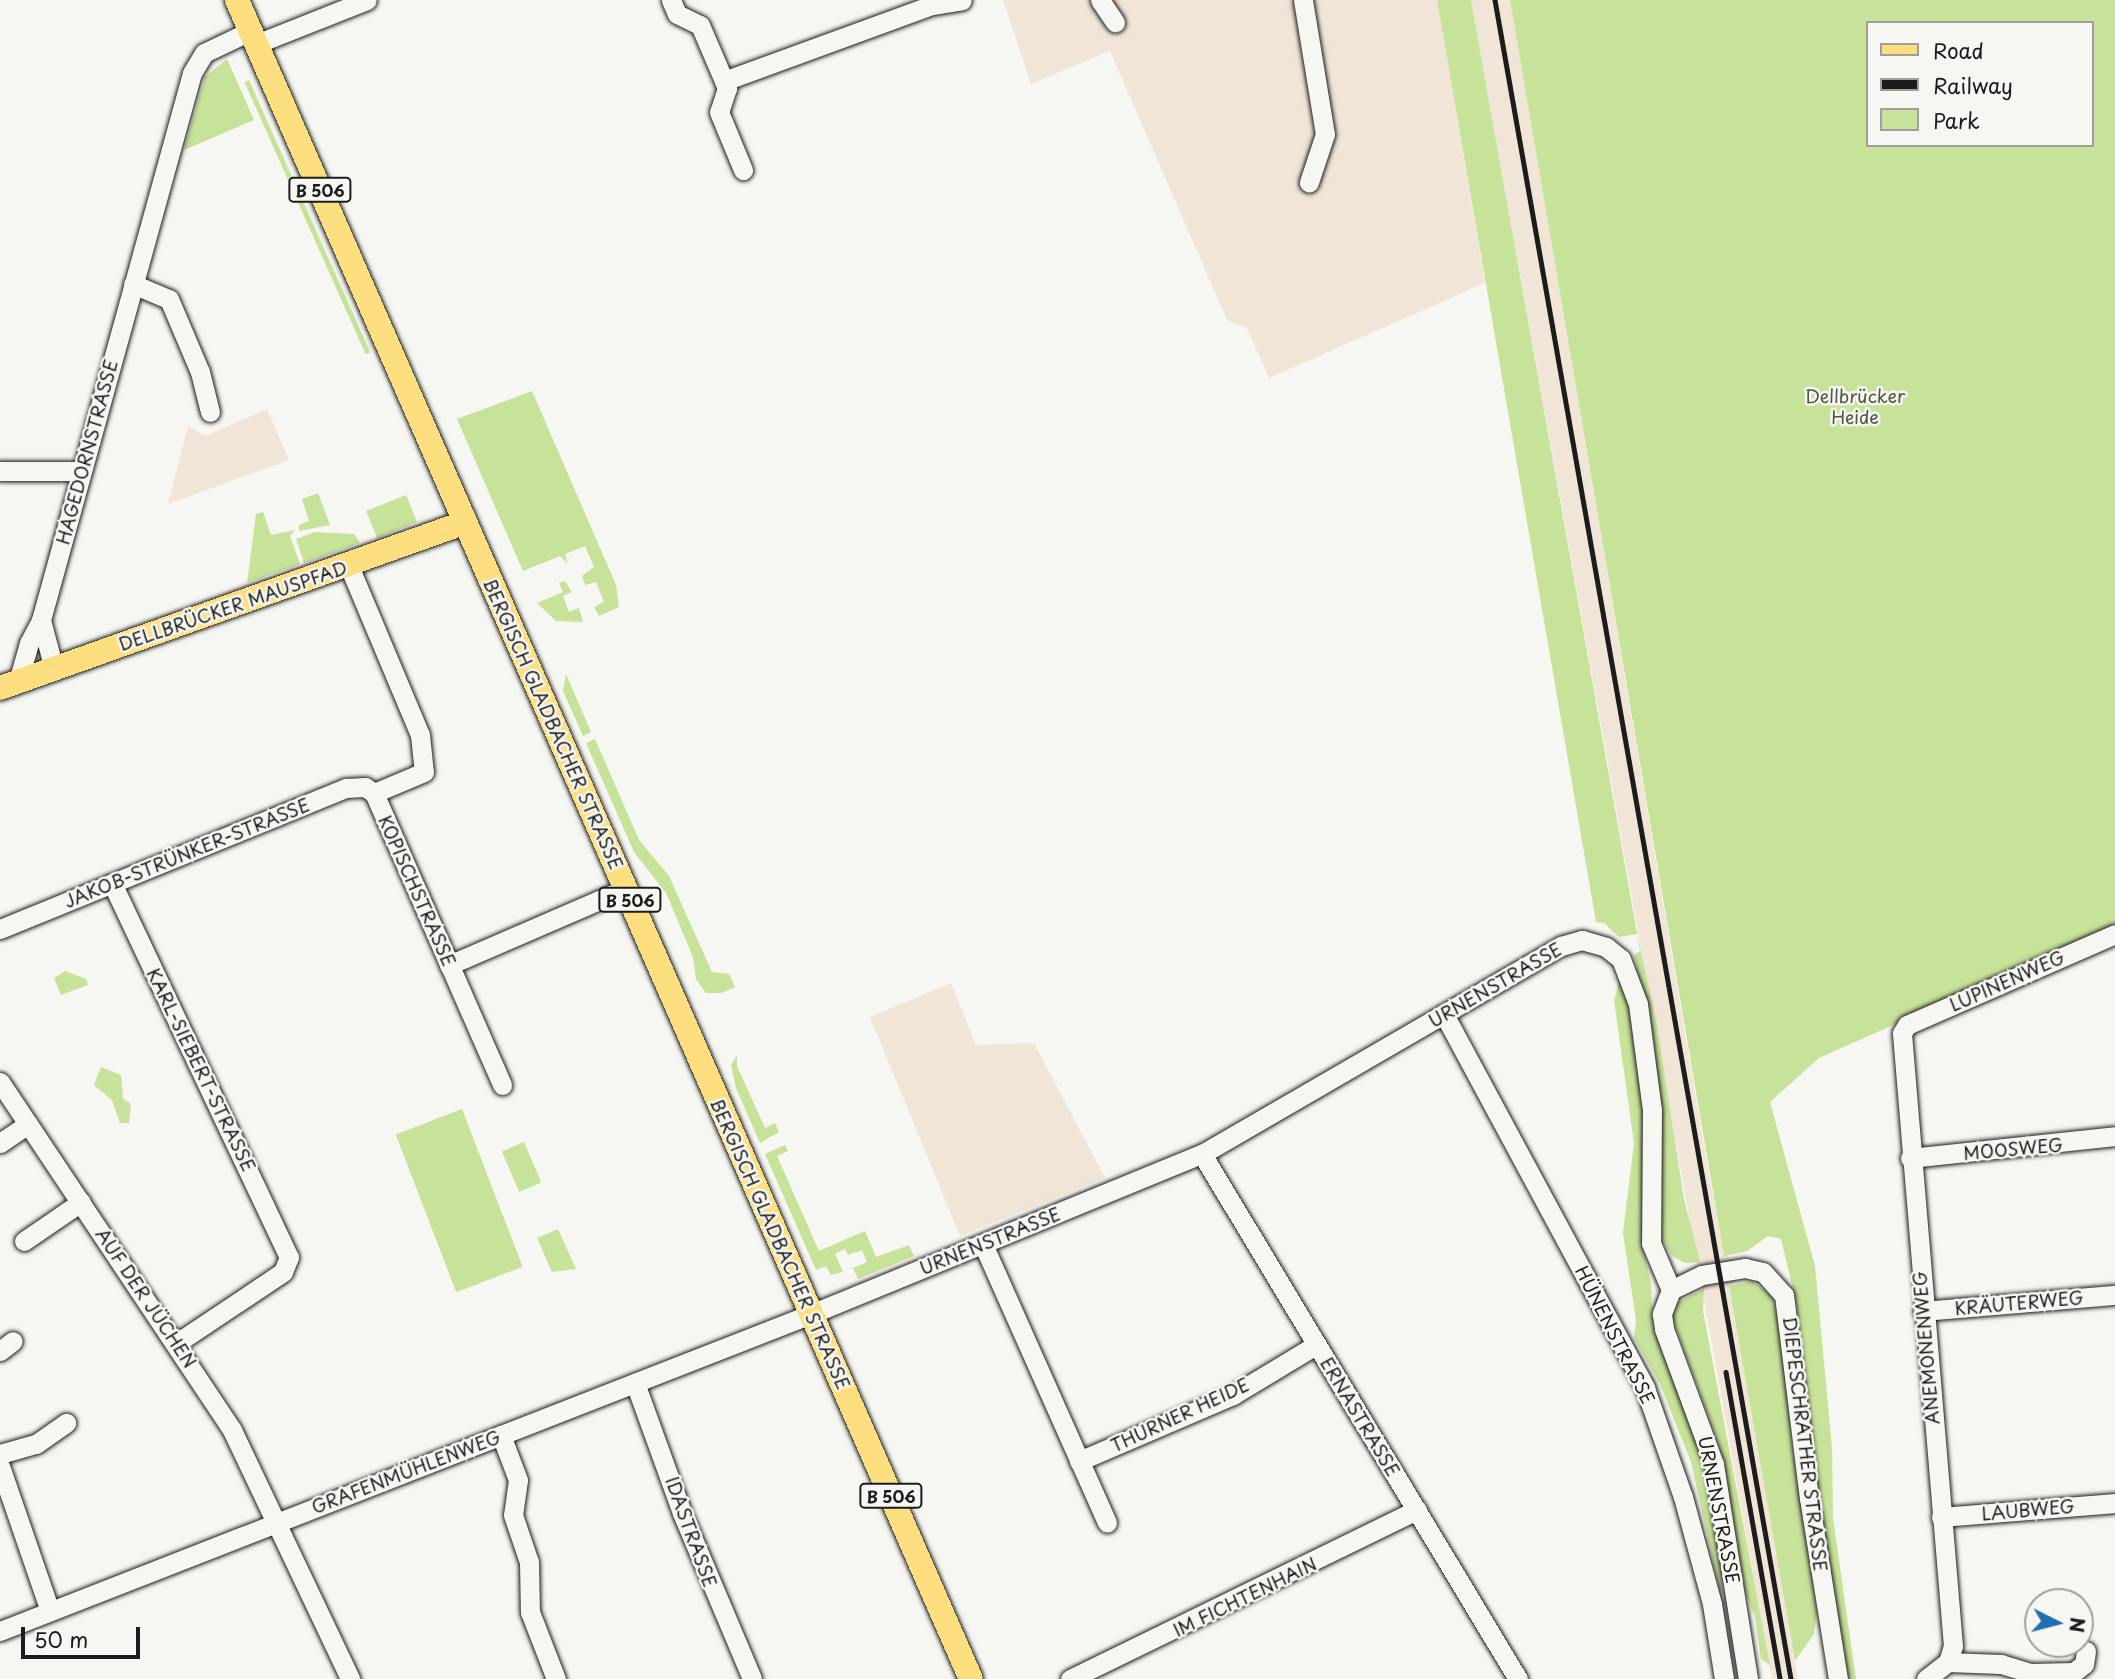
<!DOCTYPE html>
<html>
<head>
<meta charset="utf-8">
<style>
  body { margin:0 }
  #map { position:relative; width:2115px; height:1679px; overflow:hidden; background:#f6f6f2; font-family:"Playpen Sans",sans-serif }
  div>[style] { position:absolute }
  .built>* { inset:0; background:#f0e5d6 }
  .green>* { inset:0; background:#c7e299; transform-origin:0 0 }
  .roads { filter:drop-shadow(0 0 2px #1c1c1c) drop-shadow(0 0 2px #1c1c1c) }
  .minor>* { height:19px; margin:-9.5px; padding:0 9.5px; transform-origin:9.5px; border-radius:9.5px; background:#f6f6f2 }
  .major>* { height:24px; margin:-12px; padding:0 12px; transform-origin:12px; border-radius:12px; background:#fddf80 }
  .rail>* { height:4.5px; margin:-2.25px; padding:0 2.25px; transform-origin:2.25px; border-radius:2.25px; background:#1c1c1c }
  span { translate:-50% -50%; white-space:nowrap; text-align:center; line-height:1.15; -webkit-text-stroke:5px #f6f6f2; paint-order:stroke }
  .shield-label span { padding:2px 5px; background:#f6f6f2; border:2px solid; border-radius:5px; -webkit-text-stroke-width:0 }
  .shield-label { font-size:16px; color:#1c1c1c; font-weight:700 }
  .park-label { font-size:18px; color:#4f5742 }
  .street-label { font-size:18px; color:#1c1c1c }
  .legend { position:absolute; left:1866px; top:21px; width:228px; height:126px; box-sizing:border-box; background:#f6f6f2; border:2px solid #9f9f9c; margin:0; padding:9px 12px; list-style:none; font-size:21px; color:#1c1c1c }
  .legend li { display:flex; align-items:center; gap:14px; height:35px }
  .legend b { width:35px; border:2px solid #9f9f9c }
  .north { position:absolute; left:2024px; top:1588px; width:70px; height:70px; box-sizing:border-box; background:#f6f6f2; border:2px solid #9f9f9c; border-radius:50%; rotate:96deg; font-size:19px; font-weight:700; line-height:28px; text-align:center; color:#1c1c1c }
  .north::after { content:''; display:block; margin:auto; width:24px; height:32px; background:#1f6fb2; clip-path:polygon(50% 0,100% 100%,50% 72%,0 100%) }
  .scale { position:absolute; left:21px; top:1627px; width:119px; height:32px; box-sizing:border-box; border:4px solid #1c1c1c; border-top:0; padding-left:9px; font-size:21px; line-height:24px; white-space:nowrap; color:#1c1c1c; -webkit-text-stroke:5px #f6f6f2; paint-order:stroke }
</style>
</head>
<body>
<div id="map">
  <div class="built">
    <div style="clip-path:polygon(1003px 0,1437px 0,1485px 283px,1269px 378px,1247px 328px,1227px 320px,1110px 51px,1031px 84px)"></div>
    <div style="clip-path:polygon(1471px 0,1510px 0,1709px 1175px,1724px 1255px,1731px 1258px,1734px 1283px,1729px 1286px,1798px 1679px,1772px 1679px)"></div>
    <div style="clip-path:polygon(267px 409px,289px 460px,168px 504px,188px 426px,205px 436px)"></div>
    <div style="clip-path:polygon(951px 983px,976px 1045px,1034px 1043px,1105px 1178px,960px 1236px,870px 1017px)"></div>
  </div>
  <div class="green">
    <div style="clip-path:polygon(1437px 0,1471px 0,1637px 933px,1657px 1025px,1684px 1199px,1700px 1262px,1685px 1263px,1672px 1256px,1657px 1229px,1659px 1093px,1654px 1046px,1634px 955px,1640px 951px,1637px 934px,1619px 937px,1604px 923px,1596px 922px)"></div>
    <div style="clip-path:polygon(evenodd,1510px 0,2115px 0,2115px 926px,1819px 1058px,1770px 1102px,1815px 1266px,1832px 1448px,1833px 1518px,1856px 1679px,1846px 1679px,1812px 1479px,1797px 1306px,1781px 1239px,1768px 1236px,1747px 1251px,1724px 1256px,1510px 0,1868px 23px,2092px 23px,2092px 145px,1868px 145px,1868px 23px)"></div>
    <div style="clip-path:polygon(227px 59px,254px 120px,184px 150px,205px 77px)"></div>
    <div style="left:249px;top:80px;width:298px;height:5px;rotate:66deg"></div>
    <div style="clip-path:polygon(532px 391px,616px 585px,619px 607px,599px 616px,594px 607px,604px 602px,596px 582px,585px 585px,582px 576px,594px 567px,585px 546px,565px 554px,568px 564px,560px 556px,523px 571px,457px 419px)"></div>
    <div style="clip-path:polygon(318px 493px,330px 525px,299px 531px,299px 525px,309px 521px,302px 499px)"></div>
    <div style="left:406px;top:495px;width:29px;height:43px;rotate:68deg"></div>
    <div style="clip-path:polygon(263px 512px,271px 535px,295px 530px,290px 536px,300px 564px,247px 583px,256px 514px)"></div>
    <div style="clip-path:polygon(315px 532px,354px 534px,360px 543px,304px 563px,296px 539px)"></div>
    <div style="clip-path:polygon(565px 581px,572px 592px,563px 596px,569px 612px,579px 608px,583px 622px,556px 621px,537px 603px,563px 592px,559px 583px)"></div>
    <div style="clip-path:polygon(566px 674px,591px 732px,583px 736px,563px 691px)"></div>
    <div style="clip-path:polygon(595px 739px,639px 840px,669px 876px,712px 972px,729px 974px,735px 987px,721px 993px,706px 993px,696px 979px,693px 957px,666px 893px,634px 852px,586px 743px)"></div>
    <div style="clip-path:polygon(65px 971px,86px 979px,88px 985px,61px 995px,54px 978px)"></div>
    <div style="clip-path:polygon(1620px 979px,1626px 983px,1646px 1108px,1644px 1253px,1651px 1283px,1653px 1325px,1690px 1416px,1707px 1472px,1722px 1570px,1721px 1597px,1691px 1462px,1660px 1384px,1634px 1338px,1636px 1320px,1623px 1233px,1634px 1143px,1614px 1000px)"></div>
    <div style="clip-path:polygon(737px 1055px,737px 1066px,765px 1128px,775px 1123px,779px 1132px,760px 1143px,736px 1088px,731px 1065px)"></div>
    <div style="clip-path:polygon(101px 1067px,121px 1075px,123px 1099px,131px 1104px,129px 1123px,120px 1123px,112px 1100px,94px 1085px)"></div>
    <div style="left:462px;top:1109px;width:169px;height:71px;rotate:69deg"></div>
    <div style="left:524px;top:1142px;width:44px;height:24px;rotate:67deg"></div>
    <div style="clip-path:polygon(785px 1145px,788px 1151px,777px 1156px,819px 1251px,865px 1231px,876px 1257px,909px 1245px,914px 1256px,858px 1279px,853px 1268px,867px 1262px,862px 1250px,848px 1255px,845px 1249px,835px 1254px,843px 1272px,831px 1275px,826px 1266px,816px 1270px,765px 1154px)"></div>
    <div style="clip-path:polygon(558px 1229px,576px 1269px,552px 1272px,537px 1238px)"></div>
    <div style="clip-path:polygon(1752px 1281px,1771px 1295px,1779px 1319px,1793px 1454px,1817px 1611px,1814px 1634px,1795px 1661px,1729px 1286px)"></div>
    <div style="clip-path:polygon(1704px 1289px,1703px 1311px,1770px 1665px,1761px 1659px,1755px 1617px,1745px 1592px,1718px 1441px,1672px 1317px,1678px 1302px)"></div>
  </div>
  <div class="roads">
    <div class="minor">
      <div style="left:671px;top:0;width:15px;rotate:67deg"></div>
      <div style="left:677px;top:14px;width:25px;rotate:26deg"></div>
      <div style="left:700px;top:25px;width:69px;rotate:66.8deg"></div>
      <div style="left:727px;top:88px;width:25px;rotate:108deg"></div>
      <div style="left:719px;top:112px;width:63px;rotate:67.5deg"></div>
      <div style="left:1100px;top:0;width:27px;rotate:56deg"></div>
      <div style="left:1303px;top:0;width:136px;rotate:80.7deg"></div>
      <div style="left:1325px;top:134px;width:51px;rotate:108.4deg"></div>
      <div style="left:256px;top:44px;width:119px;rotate:-21.6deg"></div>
      <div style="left:724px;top:81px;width:221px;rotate:-20.1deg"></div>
      <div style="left:932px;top:5px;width:30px;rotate:-9deg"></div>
      <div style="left:133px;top:284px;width:39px;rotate:23deg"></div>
      <div style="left:169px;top:299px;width:79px;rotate:67deg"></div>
      <div style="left:200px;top:372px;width:41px;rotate:76deg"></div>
      <div style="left:0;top:471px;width:81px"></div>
      <div style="left:349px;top:566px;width:183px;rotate:67.2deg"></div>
      <div style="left:420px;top:735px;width:37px;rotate:84deg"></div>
      <div style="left:424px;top:772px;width:54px;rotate:157.2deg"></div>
      <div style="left:54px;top:669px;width:51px;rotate:-104.9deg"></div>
      <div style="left:41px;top:620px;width:567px;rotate:-74.57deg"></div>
      <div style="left:192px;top:73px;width:23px;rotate:-59deg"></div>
      <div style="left:204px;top:53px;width:51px;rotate:-25.6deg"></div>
      <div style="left:24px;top:680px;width:9px;rotate:-108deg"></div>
      <div style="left:21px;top:671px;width:29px;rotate:-74deg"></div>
      <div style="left:29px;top:643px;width:26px;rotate:-62deg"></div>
      <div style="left:374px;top:793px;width:319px;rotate:66.3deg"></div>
      <div style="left:112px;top:883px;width:414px;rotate:64.7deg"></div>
      <div style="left:289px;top:1257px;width:16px;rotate:112deg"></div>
      <div style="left:283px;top:1272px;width:128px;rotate:146.2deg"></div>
      <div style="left:0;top:929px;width:374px;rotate:-22.2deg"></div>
      <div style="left:346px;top:788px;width:19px;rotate:-3deg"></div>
      <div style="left:365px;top:787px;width:11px;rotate:34deg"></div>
      <div style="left:449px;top:965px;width:192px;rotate:-23.4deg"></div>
      <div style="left:1444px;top:1014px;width:425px;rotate:61.7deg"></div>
      <div style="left:1645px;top:1388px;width:115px;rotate:70.8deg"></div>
      <div style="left:1683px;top:1497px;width:111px;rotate:74.8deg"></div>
      <div style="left:1712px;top:1604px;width:76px;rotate:80.9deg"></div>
      <div style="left:0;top:1082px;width:418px;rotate:56.3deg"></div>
      <div style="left:232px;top:1430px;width:276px;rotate:64.6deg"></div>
      <div style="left:0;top:1143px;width:34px;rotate:-34deg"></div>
      <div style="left:1202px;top:1154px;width:613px;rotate:58.96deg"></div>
      <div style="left:1910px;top:1158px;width:206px;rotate:-6.1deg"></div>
      <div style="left:24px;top:1241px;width:69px;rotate:-34.4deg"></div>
      <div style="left:983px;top:1244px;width:305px;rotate:66deg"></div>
      <div style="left:1671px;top:1290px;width:34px;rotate:-26deg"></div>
      <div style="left:1702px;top:1275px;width:44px;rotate:-9.2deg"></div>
      <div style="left:1745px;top:1268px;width:18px;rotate:13deg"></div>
      <div style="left:1763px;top:1272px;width:31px;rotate:48deg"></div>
      <div style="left:1784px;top:1295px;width:205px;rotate:83deg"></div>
      <div style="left:1809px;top:1498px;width:183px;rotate:80.9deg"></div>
      <div style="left:1923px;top:1311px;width:193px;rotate:-4.8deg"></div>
      <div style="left:0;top:1351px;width:16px;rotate:-38deg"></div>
      <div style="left:635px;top:1383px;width:138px;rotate:70.1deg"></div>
      <div style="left:682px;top:1513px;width:180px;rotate:67.1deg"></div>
      <div style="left:501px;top:1435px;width:48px;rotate:69.3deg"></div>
      <div style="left:518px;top:1480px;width:35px;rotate:98deg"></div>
      <div style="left:513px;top:1515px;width:50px;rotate:71.2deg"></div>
      <div style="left:529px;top:1562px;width:50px;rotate:88.9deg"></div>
      <div style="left:530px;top:1612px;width:72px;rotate:68.8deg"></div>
      <div style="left:0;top:1454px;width:37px;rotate:-16deg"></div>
      <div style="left:36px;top:1444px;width:37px;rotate:-35deg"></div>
      <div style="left:1079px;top:1461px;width:168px;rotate:-23.2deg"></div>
      <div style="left:1233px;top:1395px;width:97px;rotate:-31.1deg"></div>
      <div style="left:0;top:1466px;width:153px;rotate:71deg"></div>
      <div style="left:1941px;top:1517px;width:175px;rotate:-4.6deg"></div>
      <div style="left:0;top:1631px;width:871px;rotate:-21.35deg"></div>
      <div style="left:811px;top:1314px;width:422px;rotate:-22.3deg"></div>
      <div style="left:1202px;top:1154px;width:415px;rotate:-30.1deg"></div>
      <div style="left:1561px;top:946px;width:22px;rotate:-16deg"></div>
      <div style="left:1582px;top:940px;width:25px;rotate:16deg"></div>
      <div style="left:1606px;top:947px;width:19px;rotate:39deg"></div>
      <div style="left:1621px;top:959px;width:48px;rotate:69.3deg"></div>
      <div style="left:1638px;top:1004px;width:107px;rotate:82.5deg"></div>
      <div style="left:1652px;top:1110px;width:133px;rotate:90.4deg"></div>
      <div style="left:1651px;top:1243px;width:51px;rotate:66.9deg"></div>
      <div style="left:1671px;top:1290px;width:26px;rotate:111deg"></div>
      <div style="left:1662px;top:1314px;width:15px;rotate:82deg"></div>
      <div style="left:1664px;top:1329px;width:144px;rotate:69.7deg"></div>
      <div style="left:1714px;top:1464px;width:218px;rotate:81deg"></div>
      <div style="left:1948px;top:1662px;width:53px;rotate:2.2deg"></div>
      <div style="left:2001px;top:1664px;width:30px;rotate:17deg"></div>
      <div style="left:2030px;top:1673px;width:44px;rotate:-1.3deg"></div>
      <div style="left:2074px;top:1672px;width:13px;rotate:-39deg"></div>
      <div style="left:2084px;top:1664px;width:13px;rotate:-81deg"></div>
      <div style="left:1070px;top:1679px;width:386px;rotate:-26deg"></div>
      <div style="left:1926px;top:1679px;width:28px;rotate:-38deg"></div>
      <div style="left:1948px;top:1662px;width:17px;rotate:-73deg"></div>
      <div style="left:1953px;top:1646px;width:615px;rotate:-94.76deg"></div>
      <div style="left:1902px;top:1033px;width:9px;rotate:-58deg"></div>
      <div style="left:1907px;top:1025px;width:227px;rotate:-23.6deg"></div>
    </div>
    <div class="major">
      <div style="left:237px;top:0;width:1832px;rotate:66.39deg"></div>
      <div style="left:0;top:688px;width:494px;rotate:-19.6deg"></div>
    </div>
  </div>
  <div class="rail">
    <div style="left:1495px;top:0;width:1705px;rotate:80deg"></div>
    <div style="left:1726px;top:1372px;width:312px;rotate:80deg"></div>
  </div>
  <div class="shield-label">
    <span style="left:320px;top:190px">B 506</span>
    <span style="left:630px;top:900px">B 506</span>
    <span style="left:891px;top:1496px">B 506</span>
  </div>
  <div class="park-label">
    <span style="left:1855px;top:407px">Dellbrücker<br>Heide</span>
  </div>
  <div class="street-label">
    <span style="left:87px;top:452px;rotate:-75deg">HAGEDORNSTRASSE</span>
    <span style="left:233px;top:606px;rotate:-19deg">DELLBRÜCKER MAUSPFAD</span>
    <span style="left:553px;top:724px;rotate:66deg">BERGISCH GLADBACHER STRASSE</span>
    <span style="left:187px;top:853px;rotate:-22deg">JAKOB-STRÜNKER-STRASSE</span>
    <span style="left:417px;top:891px;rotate:66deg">KOPISCHSTRASSE</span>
    <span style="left:2007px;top:981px;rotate:-24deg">LUPINENWEG</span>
    <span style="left:1495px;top:985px;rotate:-30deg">URNENSTRASSE</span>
    <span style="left:201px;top:1070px;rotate:64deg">KARL-SIEBERT-STRASSE</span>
    <span style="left:2013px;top:1149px;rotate:-5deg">MOOSWEG</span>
    <span style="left:990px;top:1241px;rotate:-22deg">URNENSTRASSE</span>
    <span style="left:780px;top:1244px;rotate:66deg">BERGISCH GLADBACHER STRASSE</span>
    <span style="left:146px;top:1298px;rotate:56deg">AUF DER JÜCHEN</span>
    <span style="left:2019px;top:1303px;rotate:-5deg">KRÄUTERWEG</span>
    <span style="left:1615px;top:1335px;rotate:63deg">HÜNENSTRASSE</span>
    <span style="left:1926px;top:1348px;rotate:-95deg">ANEMONENWEG</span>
    <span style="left:1180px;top:1415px;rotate:-25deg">THURNER HEIDE</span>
    <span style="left:1360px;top:1417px;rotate:59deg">ERNASTRASSE</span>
    <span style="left:1805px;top:1444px;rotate:83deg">DIEPESCHRATHER STRASSE</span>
    <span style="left:406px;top:1472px;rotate:-21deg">GRAFENMÜHLENWEG</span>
    <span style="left:1719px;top:1510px;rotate:79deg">URNENSTRASSE</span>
    <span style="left:2028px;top:1510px;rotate:-5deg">LAUBWEG</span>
    <span style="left:691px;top:1532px;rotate:70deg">IDASTRASSE</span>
    <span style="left:1245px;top:1597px;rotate:-26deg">IM FICHTENHAIN</span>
  </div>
  <ul class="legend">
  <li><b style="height:9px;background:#fddf80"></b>Road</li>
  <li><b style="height:9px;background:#1c1c1c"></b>Railway</li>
  <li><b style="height:19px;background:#c7e299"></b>Park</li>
  </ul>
  <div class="north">N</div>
  <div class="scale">50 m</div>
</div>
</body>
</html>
